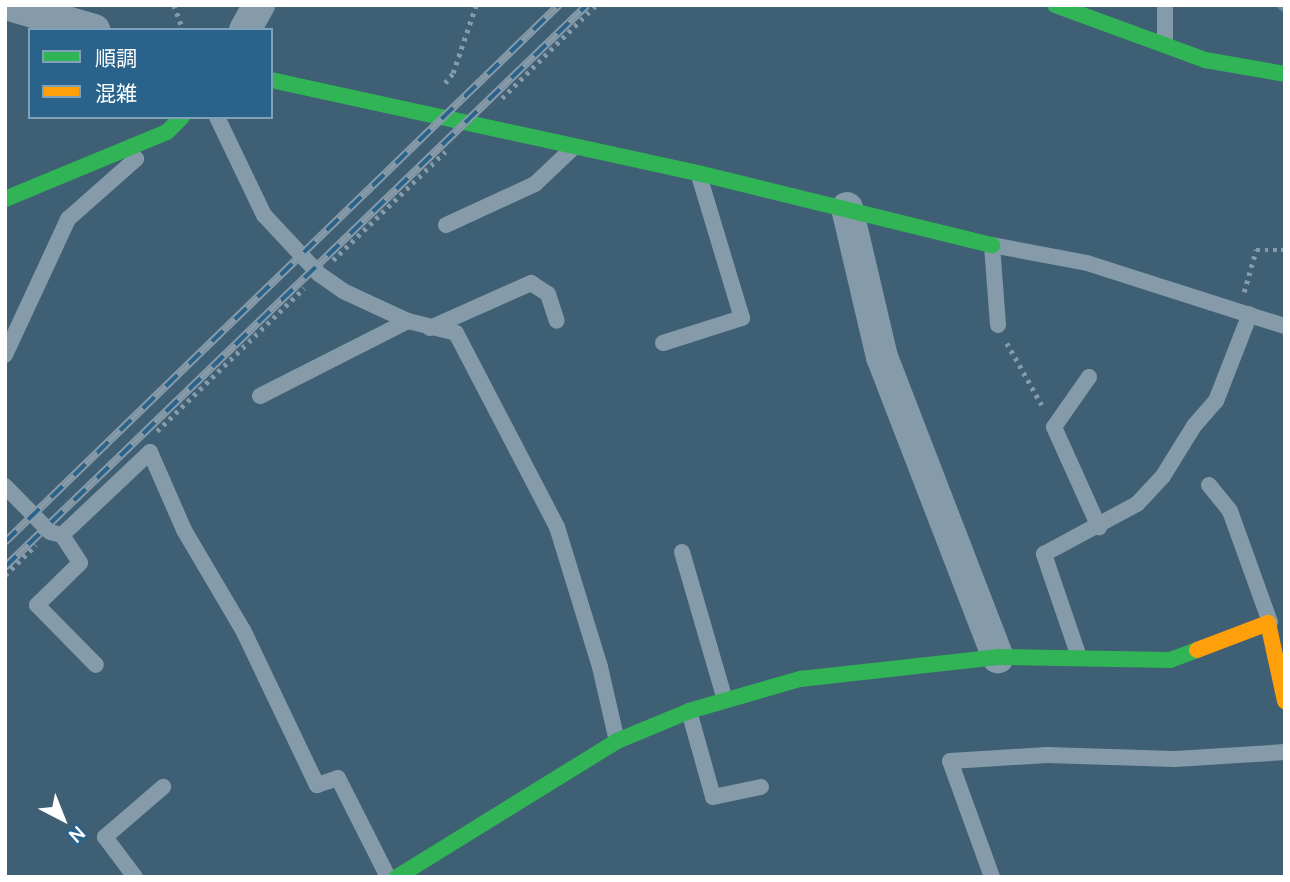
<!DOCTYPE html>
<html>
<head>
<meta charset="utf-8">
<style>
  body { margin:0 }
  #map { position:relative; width:1290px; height:882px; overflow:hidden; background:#3f5f75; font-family:Manrope,"Noto Sans JP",sans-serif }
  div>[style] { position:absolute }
  .stream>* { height:9px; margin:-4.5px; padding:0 4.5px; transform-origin:4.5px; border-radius:4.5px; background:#6186a0 }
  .path>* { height:4.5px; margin-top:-2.25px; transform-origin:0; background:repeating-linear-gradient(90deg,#869ba9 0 3.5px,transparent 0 8.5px) }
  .lane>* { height:16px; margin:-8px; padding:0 8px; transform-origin:8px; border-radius:8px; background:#869ba9 }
  .street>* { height:32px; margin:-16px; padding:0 16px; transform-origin:16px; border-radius:16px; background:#869ba9 }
  .fast>* { height:16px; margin:-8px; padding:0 8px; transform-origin:8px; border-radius:8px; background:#30b455 }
  .slow>* { height:16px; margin:-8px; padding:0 8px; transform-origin:8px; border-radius:8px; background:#ff9f0a }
  .rail>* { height:8px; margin-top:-4px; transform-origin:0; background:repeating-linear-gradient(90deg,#29638b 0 16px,#869aa8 0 32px); box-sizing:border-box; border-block:2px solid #869aa8 }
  span { translate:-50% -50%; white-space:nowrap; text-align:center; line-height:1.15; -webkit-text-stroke:5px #29638b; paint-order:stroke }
  .frame { position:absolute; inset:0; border:7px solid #fff; pointer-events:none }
  .legend { position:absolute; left:28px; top:28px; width:245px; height:91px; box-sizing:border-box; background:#29638b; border:2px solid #7fa1b9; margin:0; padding:9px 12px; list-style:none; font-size:21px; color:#fff }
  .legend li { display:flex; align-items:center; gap:14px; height:35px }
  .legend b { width:35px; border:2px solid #7fa1b9 }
  .north { position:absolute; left:28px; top:784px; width:70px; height:70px; -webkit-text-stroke:5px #29638b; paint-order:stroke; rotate:138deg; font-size:19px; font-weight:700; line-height:28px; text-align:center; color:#fff }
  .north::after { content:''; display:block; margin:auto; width:24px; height:32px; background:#fff; clip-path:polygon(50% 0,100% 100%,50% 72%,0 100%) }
</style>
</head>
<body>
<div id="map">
  <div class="stream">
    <div style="left:1281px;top:5px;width:5px;rotate:37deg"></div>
  </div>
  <div class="path">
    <div style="left:174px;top:5px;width:27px;rotate:70deg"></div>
    <div style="left:445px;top:83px;width:13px;rotate:-51deg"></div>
    <div style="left:453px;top:73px;width:72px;rotate:-71.3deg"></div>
    <div style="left:502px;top:98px;width:132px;rotate:-44.7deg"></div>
    <div style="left:333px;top:260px;width:156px;rotate:-44deg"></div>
    <div style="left:1244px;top:292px;width:44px;rotate:-74.1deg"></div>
    <div style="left:1256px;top:250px;width:29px"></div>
    <div style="left:1007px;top:343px;width:71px;rotate:60.6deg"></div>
    <div style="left:157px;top:431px;width:205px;rotate:-44.2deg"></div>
    <div style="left:5px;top:575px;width:43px;rotate:-44.1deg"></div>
  </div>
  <div class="lane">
    <div style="left:1165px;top:5px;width:40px;rotate:90deg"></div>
    <div style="left:217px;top:117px;width:109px;rotate:64.4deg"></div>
    <div style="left:264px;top:215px;width:81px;rotate:47deg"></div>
    <div style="left:319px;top:274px;width:29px;rotate:35deg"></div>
    <div style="left:343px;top:291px;width:72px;rotate:24.8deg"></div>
    <div style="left:408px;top:321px;width:49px;rotate:14deg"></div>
    <div style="left:456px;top:333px;width:219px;rotate:62.5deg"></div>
    <div style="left:557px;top:527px;width:146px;rotate:72.9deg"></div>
    <div style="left:600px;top:667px;width:76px;rotate:77.1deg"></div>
    <div style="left:446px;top:225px;width:98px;rotate:-24.7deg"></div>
    <div style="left:535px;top:184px;width:52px;rotate:-43.5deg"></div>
    <div style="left:998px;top:325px;width:80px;rotate:-94.3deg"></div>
    <div style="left:992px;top:245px;width:97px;rotate:10.7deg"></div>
    <div style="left:1087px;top:263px;width:208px;rotate:17.7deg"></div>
    <div style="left:430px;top:328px;width:111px;rotate:-24deg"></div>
    <div style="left:531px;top:283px;width:20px;rotate:33deg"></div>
    <div style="left:548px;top:294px;width:28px;rotate:72deg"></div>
    <div style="left:663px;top:343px;width:83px;rotate:-17.6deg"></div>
    <div style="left:742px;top:318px;width:148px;rotate:-106.8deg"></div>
    <div style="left:5px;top:355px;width:150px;rotate:-65.1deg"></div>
    <div style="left:68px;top:219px;width:91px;rotate:-41.4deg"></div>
    <div style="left:1089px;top:377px;width:61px;rotate:125deg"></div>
    <div style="left:1054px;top:427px;width:110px;rotate:65.8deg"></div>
    <div style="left:260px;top:396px;width:166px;rotate:-26.9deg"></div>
    <div style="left:1209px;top:485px;width:33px;rotate:51deg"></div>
    <div style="left:1230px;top:511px;width:118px;rotate:70.2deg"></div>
    <div style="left:5px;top:486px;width:64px;rotate:45.6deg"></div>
    <div style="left:50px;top:532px;width:12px;rotate:14deg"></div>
    <div style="left:62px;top:535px;width:121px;rotate:-43.3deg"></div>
    <div style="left:150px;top:452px;width:85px;rotate:66.4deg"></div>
    <div style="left:184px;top:530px;width:116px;rotate:59.5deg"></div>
    <div style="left:243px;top:630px;width:172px;rotate:64.5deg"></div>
    <div style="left:317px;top:785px;width:22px;rotate:-18deg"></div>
    <div style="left:338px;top:778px;width:111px;rotate:63.2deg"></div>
    <div style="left:62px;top:535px;width:33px;rotate:57deg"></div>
    <div style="left:80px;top:563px;width:60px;rotate:135.7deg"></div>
    <div style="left:37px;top:605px;width:84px;rotate:45.5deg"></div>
    <div style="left:682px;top:552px;width:154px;rotate:73.8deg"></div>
    <div style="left:1079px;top:657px;width:109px;rotate:-108.8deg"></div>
    <div style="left:1044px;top:554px;width:106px;rotate:-28.3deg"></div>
    <div style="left:1137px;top:504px;width:38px;rotate:-47deg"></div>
    <div style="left:1163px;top:476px;width:59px;rotate:-58.2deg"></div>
    <div style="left:1194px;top:426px;width:33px;rotate:-49deg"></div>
    <div style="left:1216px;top:401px;width:93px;rotate:-68.7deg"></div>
    <div style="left:689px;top:711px;width:89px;rotate:74.4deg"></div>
    <div style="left:713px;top:797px;width:49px;rotate:-11.8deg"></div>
    <div style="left:135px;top:877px;width:50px;rotate:-126.9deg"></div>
    <div style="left:105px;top:837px;width:77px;rotate:-40.8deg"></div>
    <div style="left:992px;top:877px;width:123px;rotate:-109.9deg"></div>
    <div style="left:950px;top:761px;width:97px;rotate:-3.5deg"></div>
    <div style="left:1047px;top:755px;width:128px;rotate:1.8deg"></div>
    <div style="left:1175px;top:759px;width:110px;rotate:-3.6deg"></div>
  </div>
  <div class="street">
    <div style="left:9px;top:5px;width:89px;rotate:16.4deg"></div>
    <div style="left:245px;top:30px;width:29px;rotate:-61deg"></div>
    <div style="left:847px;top:208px;width:153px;rotate:76.8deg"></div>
    <div style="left:882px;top:357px;width:322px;rotate:68.9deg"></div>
  </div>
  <div class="fast">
    <div style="left:1055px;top:5px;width:160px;rotate:20.1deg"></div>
    <div style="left:1205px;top:60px;width:81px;rotate:9.9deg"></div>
    <div style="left:271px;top:80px;width:437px;rotate:12.3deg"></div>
    <div style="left:698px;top:173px;width:303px;rotate:13.8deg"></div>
    <div style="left:5px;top:199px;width:175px;rotate:-22.5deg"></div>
    <div style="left:167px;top:132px;width:21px;rotate:-45deg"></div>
    <div style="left:397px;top:877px;width:259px;rotate:-31.7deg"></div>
    <div style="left:617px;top:741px;width:78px;rotate:-22.6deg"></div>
    <div style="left:689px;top:711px;width:116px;rotate:-16.1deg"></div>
    <div style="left:800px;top:679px;width:199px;rotate:-6.3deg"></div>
    <div style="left:998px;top:657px;width:172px;rotate:1deg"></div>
    <div style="left:1170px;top:660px;width:29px;rotate:-20deg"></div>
  </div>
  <div class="slow">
    <div style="left:1197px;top:650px;width:76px;rotate:-20.8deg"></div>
    <div style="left:1268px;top:623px;width:80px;rotate:77.7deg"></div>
  </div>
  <div class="rail">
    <div style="left:5px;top:542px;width:772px;rotate:-44.11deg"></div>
    <div style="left:5px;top:567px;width:809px;rotate:-44deg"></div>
  </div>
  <div class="frame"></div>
  <ul class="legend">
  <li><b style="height:9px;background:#30b455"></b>順調</li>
  <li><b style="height:9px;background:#ff9f0a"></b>混雑</li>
  </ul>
  <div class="north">N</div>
</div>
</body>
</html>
